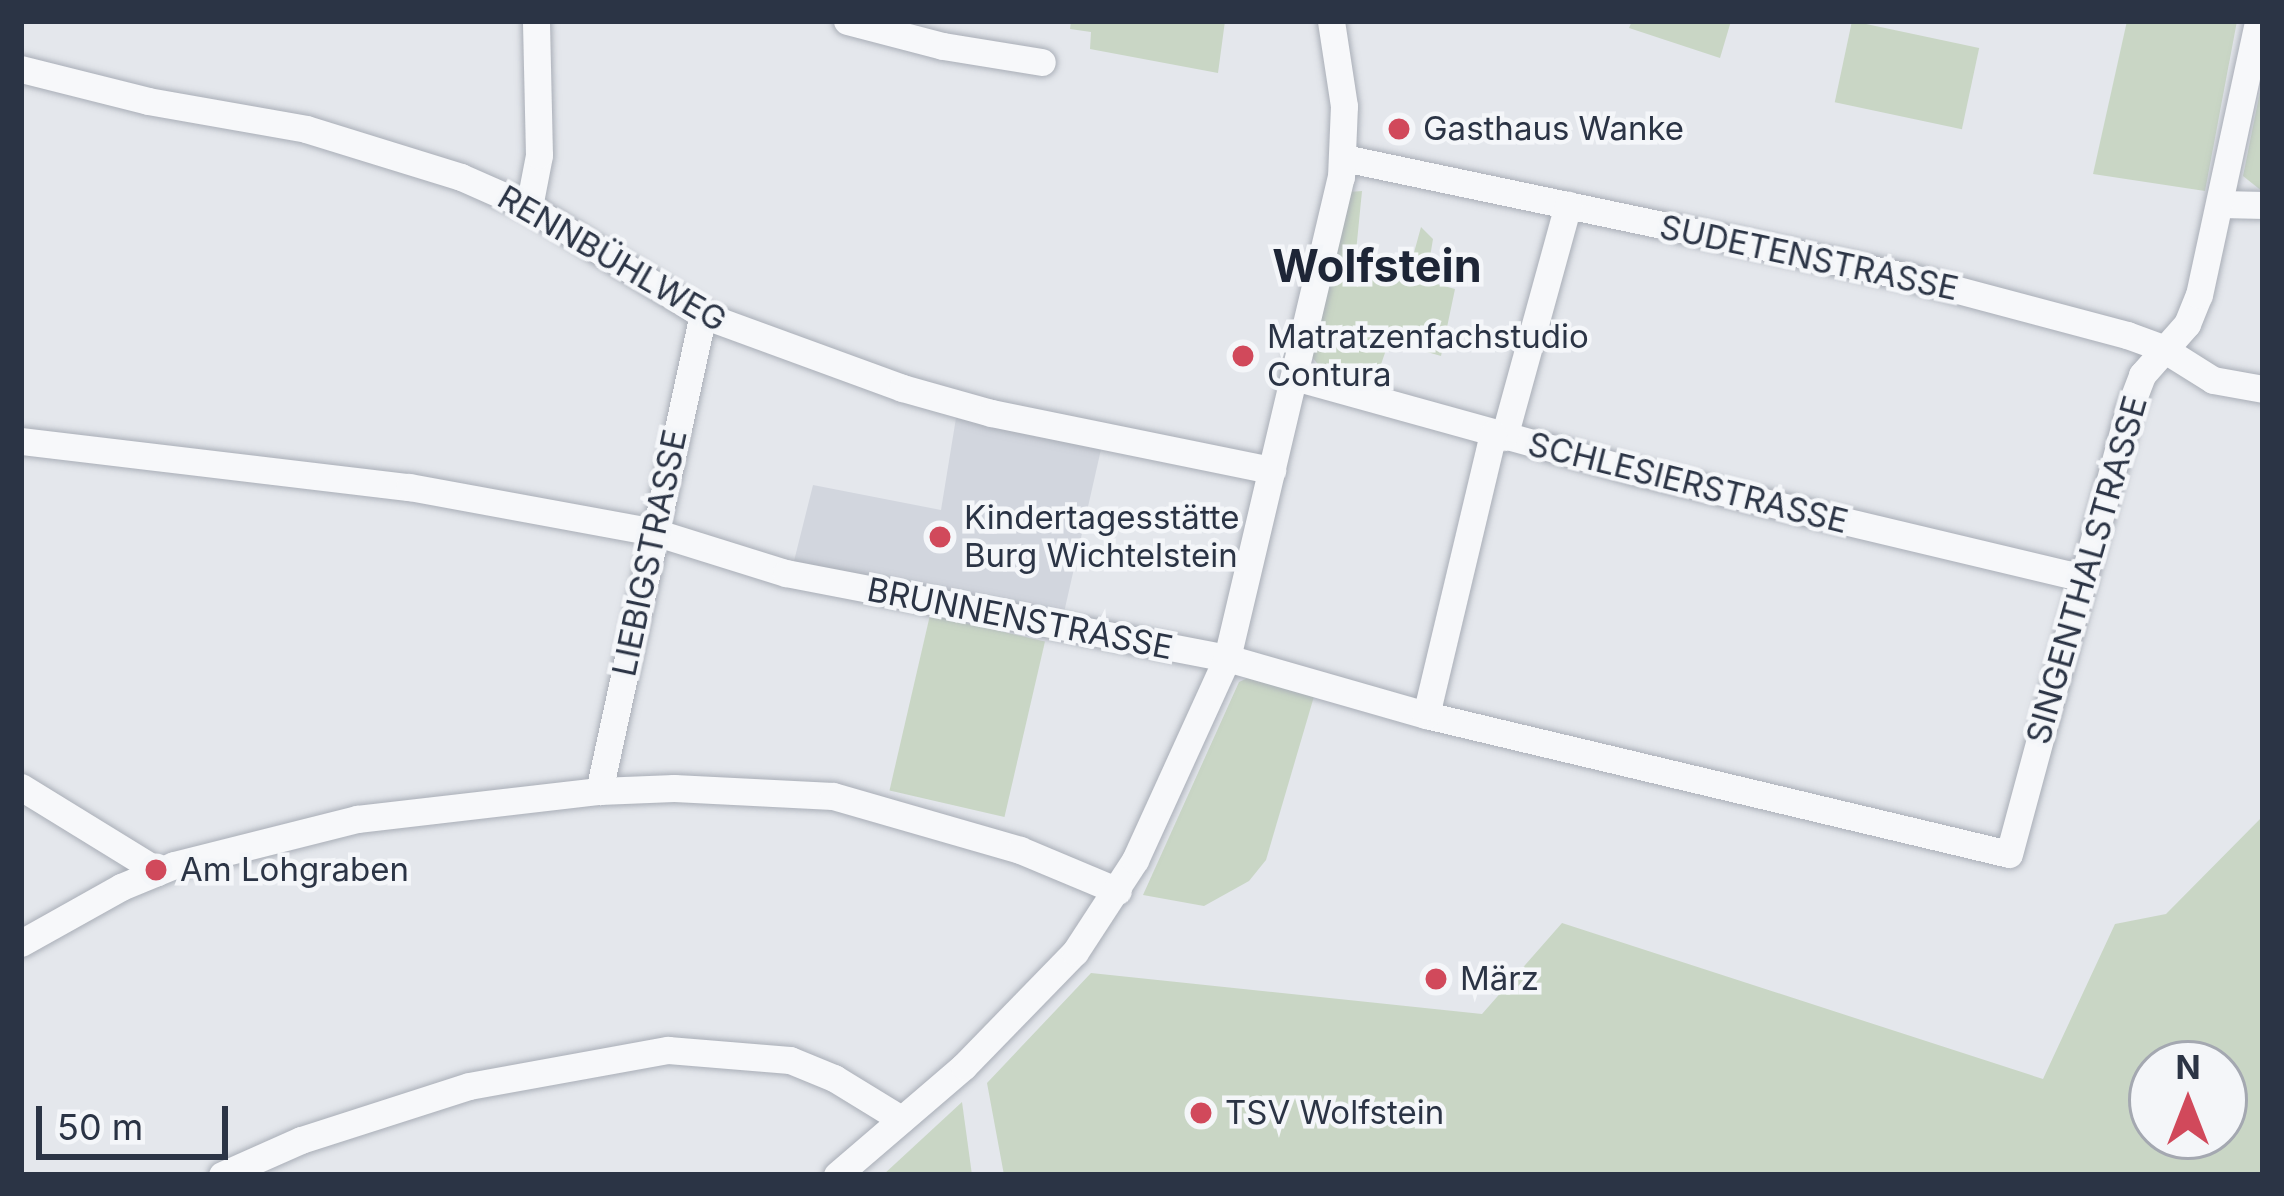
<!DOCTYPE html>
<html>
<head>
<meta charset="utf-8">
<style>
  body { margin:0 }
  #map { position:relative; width:2284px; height:1196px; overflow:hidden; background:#e4e7ec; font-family:Inter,sans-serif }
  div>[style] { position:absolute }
  .built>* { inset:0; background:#d2d6de }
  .green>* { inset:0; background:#c9d6c5; transform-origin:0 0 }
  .roads { filter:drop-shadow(0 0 3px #a9aeb7) drop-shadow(0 0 3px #a9aeb7) }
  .minor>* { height:27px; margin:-13.5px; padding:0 13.5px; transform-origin:13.5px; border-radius:13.5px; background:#f7f8fa }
  .dots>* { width:33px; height:33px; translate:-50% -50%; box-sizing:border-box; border:6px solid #f4f6f9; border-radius:50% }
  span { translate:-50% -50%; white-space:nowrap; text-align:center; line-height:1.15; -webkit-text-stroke:9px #f4f6f9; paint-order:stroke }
  .poi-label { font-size:33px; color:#2b3445 }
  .left { translate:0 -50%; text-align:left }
  .street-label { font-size:33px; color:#2b3445 }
  .district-label { font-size:45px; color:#1d2536; font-weight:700 }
  .frame { position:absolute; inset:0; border:24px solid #2b3445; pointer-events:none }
  .north { position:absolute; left:2128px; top:1040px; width:120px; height:120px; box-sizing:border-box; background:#f4f6f9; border:3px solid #a4a8b1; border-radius:50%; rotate:0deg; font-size:33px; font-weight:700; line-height:48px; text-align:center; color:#2b3445 }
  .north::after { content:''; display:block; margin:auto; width:42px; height:54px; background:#d1495b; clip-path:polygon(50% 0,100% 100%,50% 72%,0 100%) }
  .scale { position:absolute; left:36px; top:1106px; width:192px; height:54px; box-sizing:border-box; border:6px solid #2b3445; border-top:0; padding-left:15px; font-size:36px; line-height:42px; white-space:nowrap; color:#2b3445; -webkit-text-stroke:9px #f4f6f9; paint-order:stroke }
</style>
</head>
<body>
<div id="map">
  <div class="built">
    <div style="clip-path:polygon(956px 418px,1102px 445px,1063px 617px,793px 565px,813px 485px,941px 510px)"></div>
  </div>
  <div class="green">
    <div style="clip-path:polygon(1071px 21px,1225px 21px,1218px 73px,1090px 49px,1091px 32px,1070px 29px)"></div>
    <div style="clip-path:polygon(1632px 21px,1731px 21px,1720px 58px,1629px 28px)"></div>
    <div style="left:1852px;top:21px;width:130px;height:83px;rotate:12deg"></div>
    <div style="clip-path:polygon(2127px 21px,2237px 21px,2205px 191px,2093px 174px)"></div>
    <div style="clip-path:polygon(2263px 77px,2263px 192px,2243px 176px)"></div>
    <div style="clip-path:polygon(1362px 191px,1354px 272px,1406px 282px,1421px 227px,1433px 239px,1426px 281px,1455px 289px,1441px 356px,1389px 341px,1374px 385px,1321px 368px,1312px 357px,1349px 192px)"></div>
    <div style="left:930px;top:615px;width:118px;height:180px;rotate:13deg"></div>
    <div style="clip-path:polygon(1250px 677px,1315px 693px,1266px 860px,1249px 881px,1204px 906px,1143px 895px,1239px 682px)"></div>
    <div style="clip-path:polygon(evenodd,2263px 816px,2263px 1175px,1004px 1175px,987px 1083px,1091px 973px,1482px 1014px,1562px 923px,2043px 1079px,2115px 924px,2166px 914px,2263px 816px,2152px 1064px,2224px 1064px,2224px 1136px,2152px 1136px,2152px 1064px)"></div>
    <div style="clip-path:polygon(962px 1102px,972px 1175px,883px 1175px)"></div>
  </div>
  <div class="roads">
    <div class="minor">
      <div style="left:847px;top:21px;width:99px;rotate:14.6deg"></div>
      <div style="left:943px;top:46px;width:100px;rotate:9.2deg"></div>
      <div style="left:21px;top:69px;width:131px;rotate:14.1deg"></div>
      <div style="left:148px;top:101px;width:160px;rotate:10deg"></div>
      <div style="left:306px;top:129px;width:162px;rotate:17.2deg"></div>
      <div style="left:461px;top:177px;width:74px;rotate:23.8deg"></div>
      <div style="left:529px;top:207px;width:205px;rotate:31.8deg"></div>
      <div style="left:703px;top:315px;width:212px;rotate:20.1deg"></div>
      <div style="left:902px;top:388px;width:92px;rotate:15.7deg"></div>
      <div style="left:991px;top:413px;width:287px;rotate:11.5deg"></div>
      <div style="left:1344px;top:158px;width:577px;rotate:11.89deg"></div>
      <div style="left:1909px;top:277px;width:226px;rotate:14.9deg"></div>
      <div style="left:2127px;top:335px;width:37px;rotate:20deg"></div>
      <div style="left:2162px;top:348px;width:60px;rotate:32.1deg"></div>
      <div style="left:2213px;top:380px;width:51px;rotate:10.2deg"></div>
      <div style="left:2222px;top:204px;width:41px;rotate:1.4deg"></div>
      <div style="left:529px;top:207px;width:53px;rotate:-79.1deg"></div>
      <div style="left:539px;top:155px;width:134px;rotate:-91.3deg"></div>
      <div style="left:1295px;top:377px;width:352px;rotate:15.5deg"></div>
      <div style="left:1634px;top:471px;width:462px;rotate:13.4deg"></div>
      <div style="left:1504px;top:437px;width:241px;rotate:-74.6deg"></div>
      <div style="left:21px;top:441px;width:391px;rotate:6.8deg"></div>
      <div style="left:409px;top:487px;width:249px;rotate:10.4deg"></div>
      <div style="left:654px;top:532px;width:138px;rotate:17.3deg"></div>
      <div style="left:786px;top:573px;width:449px;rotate:10.9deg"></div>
      <div style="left:1227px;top:658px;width:207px;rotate:16deg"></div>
      <div style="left:1426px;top:715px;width:599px;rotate:13.41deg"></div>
      <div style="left:2009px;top:854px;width:458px;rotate:-74.9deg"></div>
      <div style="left:2128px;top:412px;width:40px;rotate:-69deg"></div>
      <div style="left:2142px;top:375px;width:68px;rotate:-48.6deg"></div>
      <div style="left:2187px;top:324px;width:31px;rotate:-68deg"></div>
      <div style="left:2199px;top:295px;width:280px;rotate:-77.8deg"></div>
      <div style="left:1426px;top:715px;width:289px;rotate:-76.6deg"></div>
      <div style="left:21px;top:787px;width:158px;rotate:31.6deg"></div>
      <div style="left:599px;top:791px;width:487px;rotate:-77.7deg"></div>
      <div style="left:21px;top:943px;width:115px;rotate:-29.2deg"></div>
      <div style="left:121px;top:887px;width:57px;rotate:-22.5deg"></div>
      <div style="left:174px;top:865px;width:189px;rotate:-14.1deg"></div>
      <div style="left:357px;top:819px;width:244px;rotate:-6.6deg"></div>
      <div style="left:599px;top:791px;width:75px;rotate:-2.3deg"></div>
      <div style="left:674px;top:788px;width:159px;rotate:2.9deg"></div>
      <div style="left:833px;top:796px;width:195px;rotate:16.1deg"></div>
      <div style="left:1020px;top:850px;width:106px;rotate:22.7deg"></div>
      <div style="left:222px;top:1175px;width:86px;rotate:-23.9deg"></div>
      <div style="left:301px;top:1140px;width:176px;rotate:-17.8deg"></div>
      <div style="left:469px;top:1086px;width:202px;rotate:-10.3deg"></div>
      <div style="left:668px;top:1050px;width:122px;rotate:4.7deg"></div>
      <div style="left:790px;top:1060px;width:48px;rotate:22.2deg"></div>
      <div style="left:834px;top:1078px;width:79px;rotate:31.5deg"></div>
      <div style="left:837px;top:1175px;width:167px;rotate:-40.6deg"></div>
      <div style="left:964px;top:1066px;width:159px;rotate:-45.8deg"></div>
      <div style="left:1075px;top:952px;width:110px;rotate:-56.9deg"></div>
      <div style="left:1135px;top:860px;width:222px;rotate:-65.5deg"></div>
      <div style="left:1227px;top:658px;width:494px;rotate:-76.7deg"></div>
      <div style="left:1341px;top:177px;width:71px;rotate:-87.6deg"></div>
      <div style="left:1344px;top:106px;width:86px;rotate:-98.7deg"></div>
    </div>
  </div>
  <div class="dots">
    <div style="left:1399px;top:129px;background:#d1495b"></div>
    <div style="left:1243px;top:356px;background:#d1495b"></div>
    <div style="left:940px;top:537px;background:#d1495b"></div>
    <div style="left:156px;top:870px;background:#d1495b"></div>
    <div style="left:1436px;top:979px;background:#d1495b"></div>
    <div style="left:1201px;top:1113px;background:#d1495b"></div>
  </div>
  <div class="poi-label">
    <span class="left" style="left:1423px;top:129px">Gasthaus Wanke</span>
    <span class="left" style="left:1267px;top:356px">Matratzenfachstudio<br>Contura</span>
    <span class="left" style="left:964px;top:537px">Kindertagesstätte<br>Burg Wichtelstein</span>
    <span class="left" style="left:180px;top:870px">Am Lohgraben</span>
    <span class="left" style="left:1460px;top:979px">März</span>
    <span class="left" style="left:1225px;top:1113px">TSV Wolfstein</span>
  </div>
  <div class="street-label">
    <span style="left:1809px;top:258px;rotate:12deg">SUDETENSTRASSE</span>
    <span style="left:612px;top:259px;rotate:30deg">RENNBÜHLWEG</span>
    <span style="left:1688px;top:483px;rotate:14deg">SCHLESIERSTRASSE</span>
    <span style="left:650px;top:553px;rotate:-78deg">LIEBIGSTRASSE</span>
    <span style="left:2087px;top:570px;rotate:-74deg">SINGENTHALSTRASSE</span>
    <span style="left:1020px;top:619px;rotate:11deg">BRUNNENSTRASSE</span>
  </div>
  <div class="district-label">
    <span style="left:1377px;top:266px">Wolfstein</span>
  </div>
  <div class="frame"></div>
  <div class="north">N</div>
  <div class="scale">50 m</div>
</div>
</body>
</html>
